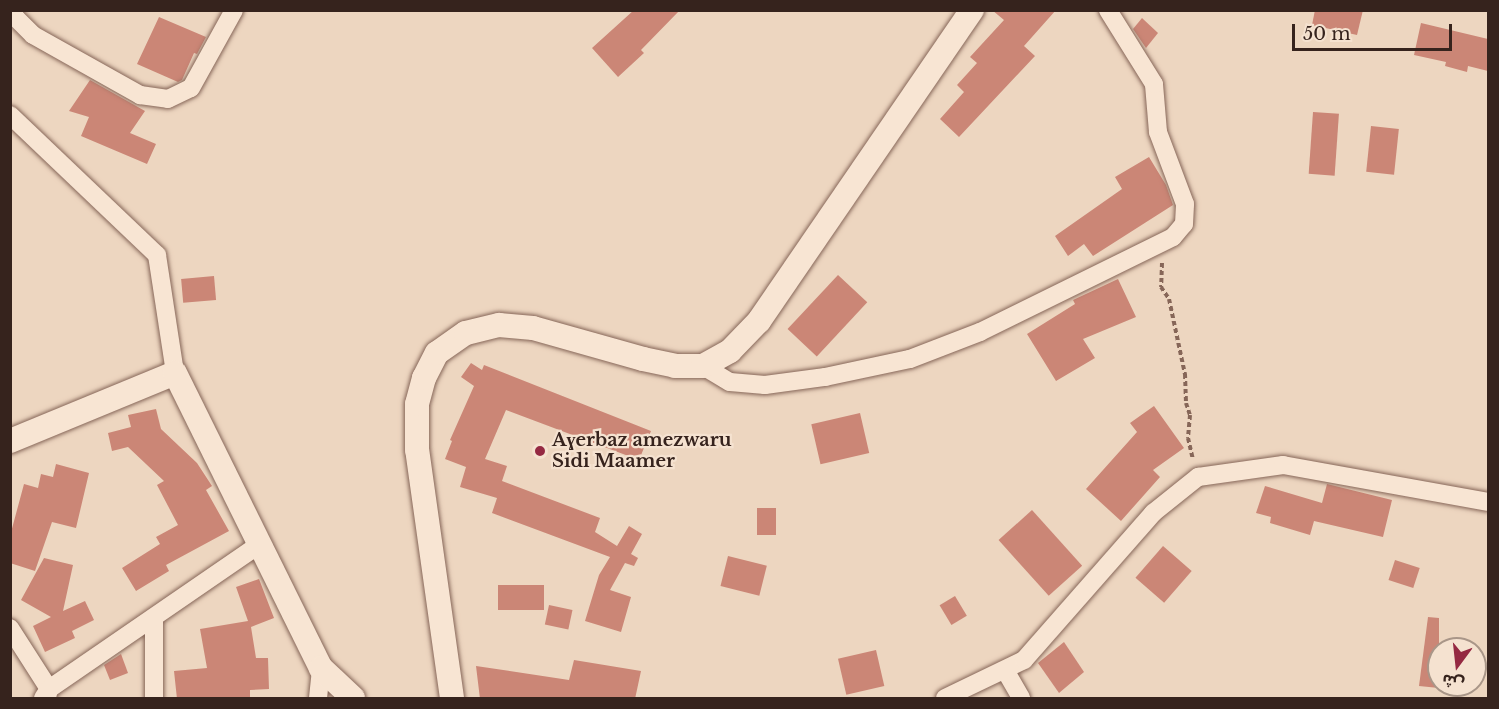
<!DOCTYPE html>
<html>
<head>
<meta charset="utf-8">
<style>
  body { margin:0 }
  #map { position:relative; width:1499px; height:709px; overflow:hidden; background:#edd6c0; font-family:"Libre Baskerville","Noto Sans Arabic",serif }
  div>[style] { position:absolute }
  .building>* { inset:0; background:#cb8676; transform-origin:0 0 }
  .path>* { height:4px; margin-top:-2px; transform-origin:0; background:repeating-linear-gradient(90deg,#866658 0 4.5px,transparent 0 7.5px) }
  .roads { filter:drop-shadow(0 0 2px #866658) drop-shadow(0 0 2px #866658) }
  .street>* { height:18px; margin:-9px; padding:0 9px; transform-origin:9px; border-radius:9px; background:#f8e5d3 }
  .secondary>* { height:24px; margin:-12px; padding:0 12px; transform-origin:12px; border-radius:12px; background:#f8e5d3 }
  .dots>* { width:16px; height:16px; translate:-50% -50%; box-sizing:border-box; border:3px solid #f5e2d0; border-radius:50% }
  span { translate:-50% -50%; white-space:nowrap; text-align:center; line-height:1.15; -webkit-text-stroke:4.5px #f5e2d0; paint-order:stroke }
  .poi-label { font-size:18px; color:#36231d; font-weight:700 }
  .left { translate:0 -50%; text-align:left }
  .frame { position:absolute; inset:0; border:12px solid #36231d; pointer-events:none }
  .north { position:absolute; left:1427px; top:637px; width:60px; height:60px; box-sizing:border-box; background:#f5e2d0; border:2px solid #a99688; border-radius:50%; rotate:195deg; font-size:16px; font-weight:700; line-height:24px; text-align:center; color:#36231d }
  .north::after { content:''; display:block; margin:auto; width:21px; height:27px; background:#952942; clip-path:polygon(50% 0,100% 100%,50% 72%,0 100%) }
  .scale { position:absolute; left:1292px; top:24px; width:160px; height:27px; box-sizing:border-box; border:3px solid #36231d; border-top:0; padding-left:8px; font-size:18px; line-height:21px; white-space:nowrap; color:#36231d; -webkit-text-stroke:4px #f5e2d0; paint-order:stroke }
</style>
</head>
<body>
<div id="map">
  <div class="building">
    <div style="clip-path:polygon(634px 10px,680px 10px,641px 50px,644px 53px,618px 77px,592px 48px)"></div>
    <div style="clip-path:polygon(992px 10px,1056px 10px,1024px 46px,1035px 56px,959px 137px,940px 119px,964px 92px,957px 85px,977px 63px,970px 57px,1004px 20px)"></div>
    <div style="clip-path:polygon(1315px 10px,1363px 10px,1357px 35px,1312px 25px)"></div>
    <div style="clip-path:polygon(159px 17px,206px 37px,197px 54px,194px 53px,182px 80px,178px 82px,137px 64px)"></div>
    <div style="clip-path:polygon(1142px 18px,1158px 33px,1146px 48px,1133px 29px)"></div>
    <div style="clip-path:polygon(1421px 23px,1488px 39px,1488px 71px,1468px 66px,1467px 72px,1445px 66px,1446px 62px,1414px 55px)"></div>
    <div style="clip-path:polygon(90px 80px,145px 111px,130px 133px,156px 144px,147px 164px,81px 136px,89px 117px,69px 111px)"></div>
    <div style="left:1313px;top:112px;width:26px;height:62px;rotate:4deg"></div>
    <div style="left:1371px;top:126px;width:28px;height:46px;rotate:6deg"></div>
    <div style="clip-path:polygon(1149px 157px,1166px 185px,1173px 205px,1093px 256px,1084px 244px,1068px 256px,1055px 236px,1122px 189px,1115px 177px)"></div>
    <div style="left:838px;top:275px;width:40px;height:74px;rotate:43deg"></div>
    <div style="left:214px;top:276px;width:24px;height:33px;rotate:85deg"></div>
    <div style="clip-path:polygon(1118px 279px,1136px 317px,1083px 339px,1095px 358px,1056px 381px,1027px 334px,1075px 304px,1073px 300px)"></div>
    <div style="clip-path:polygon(471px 363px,482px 370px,484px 365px,651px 431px,639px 460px,506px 410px,485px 459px,507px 466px,502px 481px,600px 518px,595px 532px,617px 546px,629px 526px,642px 534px,631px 554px,638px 558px,634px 566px,625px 563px,610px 590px,631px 597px,621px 632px,585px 621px,599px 575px,610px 557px,492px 513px,497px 498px,460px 487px,466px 467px,445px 459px,452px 441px,450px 440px,474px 386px,461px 377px)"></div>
    <div style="clip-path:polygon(1154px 406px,1184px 448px,1153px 470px,1160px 477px,1121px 521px,1086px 489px,1137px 432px,1130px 423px)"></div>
    <div style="clip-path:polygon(156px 409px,161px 429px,197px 463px,212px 486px,206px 490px,229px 531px,166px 565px,169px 571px,136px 591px,122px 568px,160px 544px,156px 537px,178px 525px,157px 485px,164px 481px,128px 447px,112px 451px,108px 433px,131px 427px,128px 415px)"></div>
    <div style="left:860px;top:413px;width:41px;height:50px;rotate:77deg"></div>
    <div style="clip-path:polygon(56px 464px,89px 473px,76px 528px,52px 522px,35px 571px,10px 563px,10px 536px,24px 484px,38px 488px,41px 474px,53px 477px)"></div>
    <div style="clip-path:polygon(1327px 484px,1392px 500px,1383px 537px,1314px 521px,1310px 535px,1270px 523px,1271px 517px,1256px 513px,1265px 486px,1322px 503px)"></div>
    <div style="left:757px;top:508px;width:19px;height:27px"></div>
    <div style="left:1032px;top:510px;width:75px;height:45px;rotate:48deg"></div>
    <div style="left:1163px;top:546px;width:38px;height:42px;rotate:41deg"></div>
    <div style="left:728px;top:556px;width:40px;height:31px;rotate:14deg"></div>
    <div style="clip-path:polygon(44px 558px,73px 565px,63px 611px,85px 601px,94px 620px,72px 631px,75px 638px,45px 652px,33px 626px,51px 617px,21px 600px)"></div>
    <div style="left:1395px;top:560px;width:26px;height:21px;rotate:18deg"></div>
    <div style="clip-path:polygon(259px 579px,274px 618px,251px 627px,256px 658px,268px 658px,269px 689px,250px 690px,250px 699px,177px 699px,174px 671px,207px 668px,200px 629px,248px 621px,236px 587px)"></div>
    <div style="left:544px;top:585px;width:25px;height:46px;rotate:90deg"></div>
    <div style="left:955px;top:596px;width:23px;height:18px;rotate:59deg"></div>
    <div style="left:549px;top:605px;width:24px;height:20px;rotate:12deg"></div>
    <div style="clip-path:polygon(1428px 617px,1439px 618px,1439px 688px,1419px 686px)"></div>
    <div style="clip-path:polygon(1064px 642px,1084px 672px,1059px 693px,1038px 663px)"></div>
    <div style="left:876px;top:650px;width:37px;height:39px;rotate:77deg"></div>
    <div style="clip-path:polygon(121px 654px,128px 673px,110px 680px,104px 665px)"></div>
    <div style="clip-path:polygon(574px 660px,641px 671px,635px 699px,480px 699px,476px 666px,569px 680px)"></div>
  </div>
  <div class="path">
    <div style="left:1162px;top:263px;width:24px;rotate:92deg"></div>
    <div style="left:1161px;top:287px;width:14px;rotate:56deg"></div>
    <div style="left:1169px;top:299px;width:77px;rotate:78deg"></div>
    <div style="left:1185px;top:374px;width:29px;rotate:88deg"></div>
    <div style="left:1186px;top:403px;width:13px;rotate:72deg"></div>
    <div style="left:1190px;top:415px;width:23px;rotate:95deg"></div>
    <div style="left:1188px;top:438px;width:22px;rotate:77deg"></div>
  </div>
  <div class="roads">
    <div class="street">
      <div style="left:13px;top:10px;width:7px;rotate:74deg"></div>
      <div style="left:15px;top:17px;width:25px;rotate:45deg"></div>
      <div style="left:33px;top:35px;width:123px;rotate:29.3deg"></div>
      <div style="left:140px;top:95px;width:28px;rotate:8deg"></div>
      <div style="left:168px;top:99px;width:25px;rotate:-26deg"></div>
      <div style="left:191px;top:88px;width:89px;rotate:-61.1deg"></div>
      <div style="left:10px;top:115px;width:203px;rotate:43.6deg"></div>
      <div style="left:157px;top:255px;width:119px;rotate:81.3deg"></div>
      <div style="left:703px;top:366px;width:31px;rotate:31deg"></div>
      <div style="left:730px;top:382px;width:35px;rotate:5deg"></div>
      <div style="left:765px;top:385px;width:61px;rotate:-7.6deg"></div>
      <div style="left:825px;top:377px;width:87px;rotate:-12deg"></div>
      <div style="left:910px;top:359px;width:75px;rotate:-21.1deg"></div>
      <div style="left:980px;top:332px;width:215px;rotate:-26.2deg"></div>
      <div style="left:1173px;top:237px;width:17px;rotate:-50deg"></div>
      <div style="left:1184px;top:224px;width:20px;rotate:-87deg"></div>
      <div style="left:1185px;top:204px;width:77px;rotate:-110.6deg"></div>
      <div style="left:1158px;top:132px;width:48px;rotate:-94.8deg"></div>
      <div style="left:1154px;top:84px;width:87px;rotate:-121.9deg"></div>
      <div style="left:154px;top:619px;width:79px;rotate:90deg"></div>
      <div style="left:10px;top:628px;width:72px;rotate:57.4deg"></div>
      <div style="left:49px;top:689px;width:9px;rotate:103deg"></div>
      <div style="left:1005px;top:670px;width:32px;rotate:60deg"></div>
      <div style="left:43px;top:698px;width:11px;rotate:-56deg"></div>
      <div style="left:49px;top:689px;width:256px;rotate:-34.5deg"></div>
      <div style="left:318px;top:698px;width:30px;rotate:-84deg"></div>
      <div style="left:945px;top:698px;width:88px;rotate:-25.7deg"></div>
      <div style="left:1024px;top:660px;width:196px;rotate:-48.7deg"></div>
      <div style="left:1153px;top:513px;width:58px;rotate:-38.7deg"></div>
      <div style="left:1198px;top:477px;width:86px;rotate:-8deg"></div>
      <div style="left:1283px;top:465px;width:208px;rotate:10.2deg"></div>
    </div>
    <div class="secondary">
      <div style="left:10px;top:441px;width:178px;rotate:-22.4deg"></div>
      <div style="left:175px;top:373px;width:329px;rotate:63.7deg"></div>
      <div style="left:321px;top:668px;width:44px;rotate:43.2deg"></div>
      <div style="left:452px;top:698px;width:250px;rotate:-98deg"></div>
      <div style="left:417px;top:450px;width:46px;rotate:-90deg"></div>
      <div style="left:417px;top:404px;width:27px;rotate:-75deg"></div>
      <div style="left:424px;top:378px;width:28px;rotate:-63deg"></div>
      <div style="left:437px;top:353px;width:35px;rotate:-35deg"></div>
      <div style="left:466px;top:333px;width:34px;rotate:-14deg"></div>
      <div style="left:499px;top:325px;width:34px;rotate:5deg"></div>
      <div style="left:533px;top:328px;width:114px;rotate:15.7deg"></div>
      <div style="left:643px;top:359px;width:33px;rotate:12deg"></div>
      <div style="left:675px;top:366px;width:28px"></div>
      <div style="left:703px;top:366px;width:31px;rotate:-29deg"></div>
      <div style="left:730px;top:351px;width:42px;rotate:-46deg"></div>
      <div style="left:759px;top:321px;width:377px;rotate:-55.6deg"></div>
    </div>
  </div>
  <div class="dots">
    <div style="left:540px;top:451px;background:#952942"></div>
  </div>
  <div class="poi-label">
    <span class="left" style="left:552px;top:451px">Aɣerbaz amezwaru<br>Sidi Maamer</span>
  </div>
  <div class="frame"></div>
  <div class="north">ش</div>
  <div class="scale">50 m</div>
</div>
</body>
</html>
